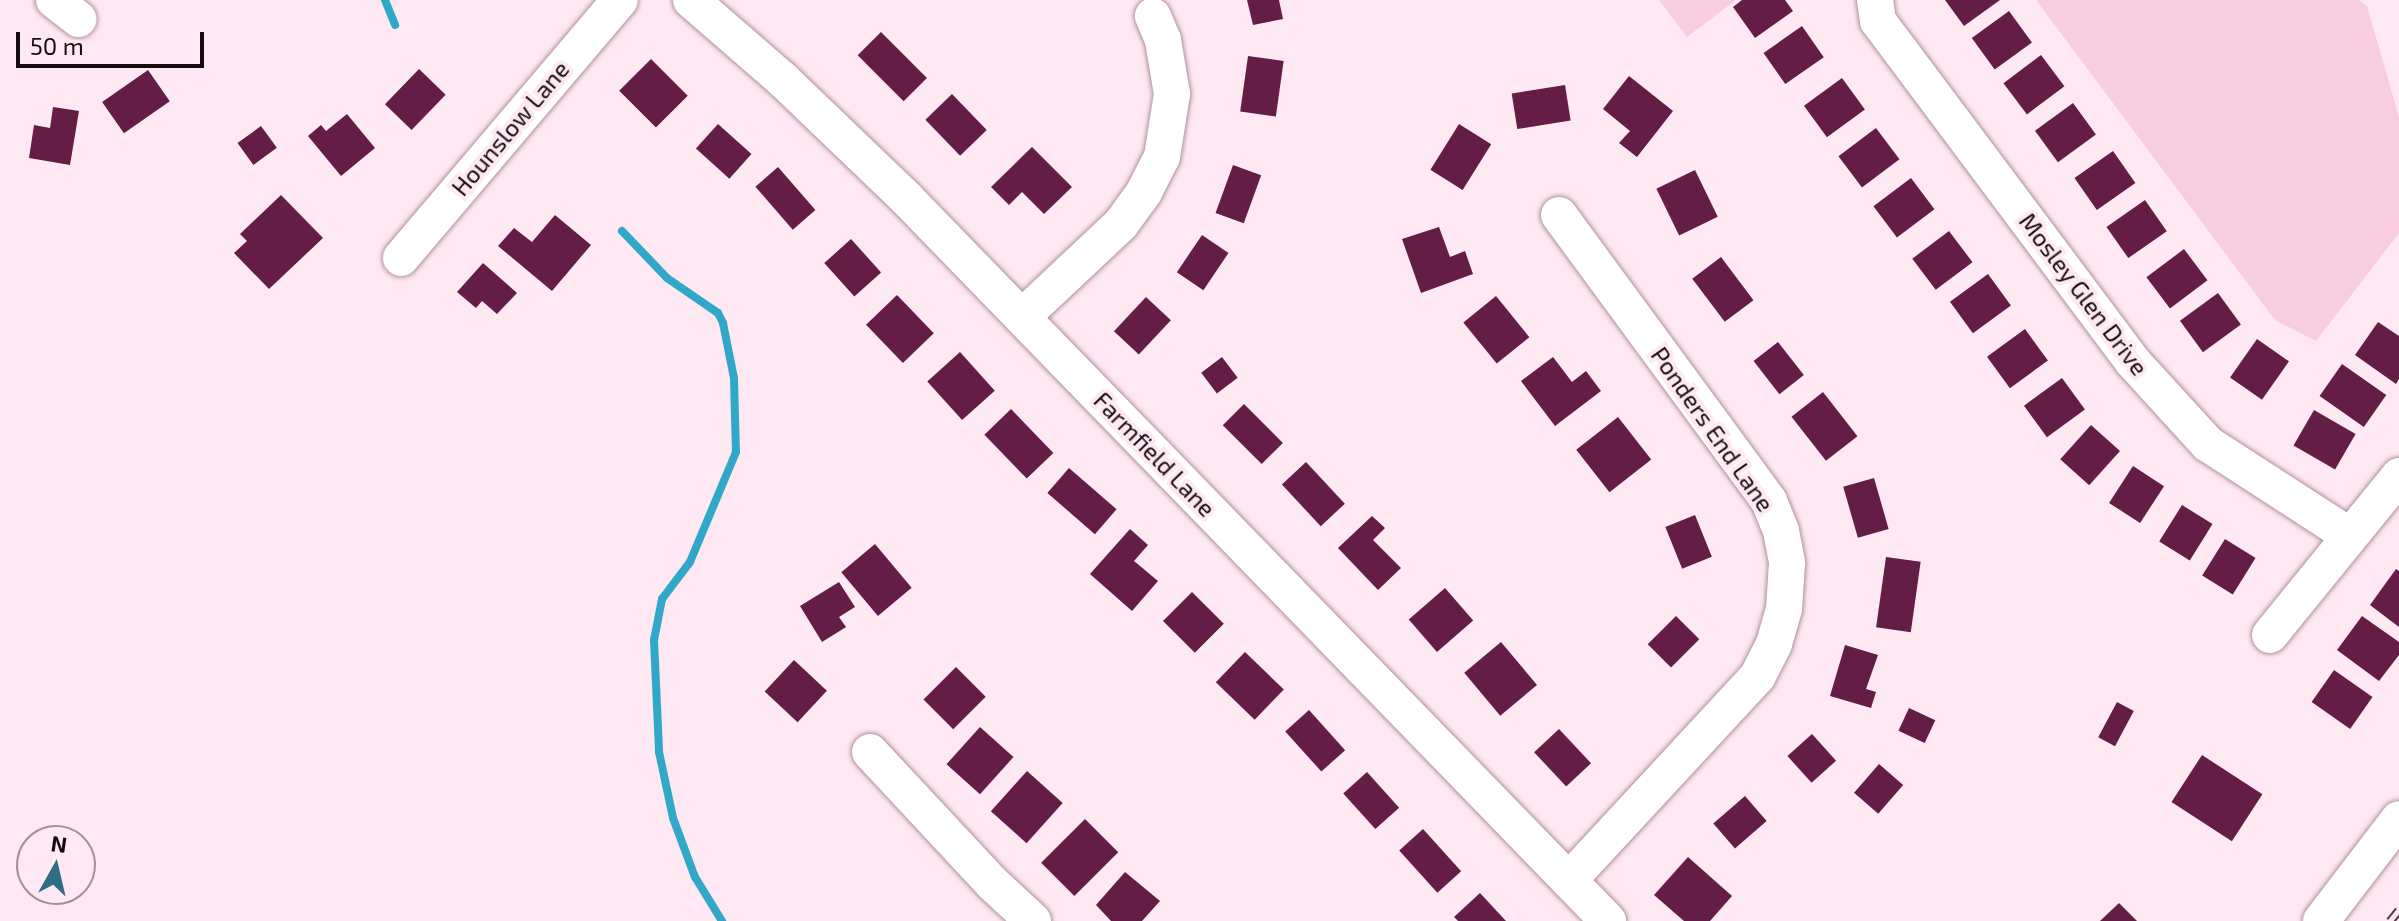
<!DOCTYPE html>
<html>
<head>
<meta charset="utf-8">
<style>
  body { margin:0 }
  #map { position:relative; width:2399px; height:921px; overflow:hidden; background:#fee8f2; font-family:"Exo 2",sans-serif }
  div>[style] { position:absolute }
  .green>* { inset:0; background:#f9cde0 }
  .stream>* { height:8px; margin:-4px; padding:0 4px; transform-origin:4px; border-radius:4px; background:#31a7c9 }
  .building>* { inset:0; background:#641d45; transform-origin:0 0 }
  .roads { filter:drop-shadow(0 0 2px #b1909f) drop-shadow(0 0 2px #b1909f) }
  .minor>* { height:36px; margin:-18px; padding:0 18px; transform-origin:18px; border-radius:18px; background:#fff }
  .rail>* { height:9px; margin-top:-4.5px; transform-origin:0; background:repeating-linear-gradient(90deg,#fee8f2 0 18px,#4c3f45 0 36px); box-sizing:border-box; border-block:2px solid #4c3f45 }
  span { translate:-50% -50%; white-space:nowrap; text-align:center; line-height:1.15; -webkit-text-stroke:8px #fee8f2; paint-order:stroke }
  .street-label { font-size:24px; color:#160b10 }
  .north { position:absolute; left:16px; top:825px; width:80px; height:80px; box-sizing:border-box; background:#fee8f2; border:2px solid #a19098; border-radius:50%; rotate:8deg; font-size:22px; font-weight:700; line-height:32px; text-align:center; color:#160b10 }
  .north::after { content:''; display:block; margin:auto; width:28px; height:36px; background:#2e6d82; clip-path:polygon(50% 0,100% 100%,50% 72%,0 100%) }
  .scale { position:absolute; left:16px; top:32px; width:188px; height:36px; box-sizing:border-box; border:4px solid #160b10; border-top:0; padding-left:10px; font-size:24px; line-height:28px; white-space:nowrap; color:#160b10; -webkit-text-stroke:6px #fee8f2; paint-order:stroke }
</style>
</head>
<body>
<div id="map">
  <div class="green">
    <div style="clip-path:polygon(1659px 0,1736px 0,1687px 37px)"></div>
    <div style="clip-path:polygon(2036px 0,2359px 0,2367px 6px,2399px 117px,2399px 233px,2316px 341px,2275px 320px)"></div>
  </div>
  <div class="stream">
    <div style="left:385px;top:0;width:27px;rotate:68deg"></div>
    <div style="left:622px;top:231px;width:65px;rotate:46.2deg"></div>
    <div style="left:667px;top:278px;width:62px;rotate:34.5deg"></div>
    <div style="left:718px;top:313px;width:11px;rotate:63deg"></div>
    <div style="left:723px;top:323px;width:56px;rotate:78.7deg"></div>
    <div style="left:734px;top:378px;width:74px;rotate:88.5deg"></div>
    <div style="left:736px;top:452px;width:119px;rotate:112.7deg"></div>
    <div style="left:690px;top:562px;width:46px;rotate:127.1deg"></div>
    <div style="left:662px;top:599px;width:42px;rotate:101deg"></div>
    <div style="left:654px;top:640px;width:112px;rotate:87.4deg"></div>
    <div style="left:659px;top:752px;width:67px;rotate:78deg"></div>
    <div style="left:673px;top:818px;width:63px;rotate:69.6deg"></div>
    <div style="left:695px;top:877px;width:52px;rotate:58.5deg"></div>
  </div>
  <div class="building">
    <div style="clip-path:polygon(1247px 0,1279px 0,1283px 19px,1253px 25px)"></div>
    <div style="clip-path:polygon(1742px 0,1785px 0,1793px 11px,1755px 38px,1733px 7px)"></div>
    <div style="clip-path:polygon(1945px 0,2000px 0,1964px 26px)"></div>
    <div style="left:2009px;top:11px;width:39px;height:46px;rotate:54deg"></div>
    <div style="left:1802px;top:26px;width:38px;height:47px;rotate:55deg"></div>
    <div style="left:881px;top:32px;width:65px;height:33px;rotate:45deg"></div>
    <div style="left:2041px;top:55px;width:39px;height:47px;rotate:53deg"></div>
    <div style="left:1248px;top:56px;width:36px;height:56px;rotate:8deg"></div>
    <div style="left:651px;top:59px;width:52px;height:45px;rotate:45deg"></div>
    <div style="left:419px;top:69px;width:37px;height:49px;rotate:44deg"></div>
    <div style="left:148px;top:70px;width:38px;height:56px;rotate:55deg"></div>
    <div style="clip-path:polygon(1629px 76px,1673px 111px,1637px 157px,1619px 143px,1630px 131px,1603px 109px)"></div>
    <div style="left:1842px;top:78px;width:39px;height:47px;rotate:54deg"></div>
    <div style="left:1565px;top:85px;width:36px;height:54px;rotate:81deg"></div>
    <div style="left:952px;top:94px;width:50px;height:37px;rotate:46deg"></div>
    <div style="left:2073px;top:103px;width:39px;height:47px;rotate:54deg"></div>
    <div style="clip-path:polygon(53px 107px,79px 111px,70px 165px,29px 158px,34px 125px,50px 128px)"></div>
    <div style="clip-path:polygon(347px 114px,375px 148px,341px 176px,308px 136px,321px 125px,326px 131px)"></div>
    <div style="left:718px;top:124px;width:45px;height:33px;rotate:42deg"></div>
    <div style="left:1459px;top:124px;width:38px;height:54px;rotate:32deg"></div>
    <div style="left:261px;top:126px;width:27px;height:29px;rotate:54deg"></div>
    <div style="left:1876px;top:128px;width:39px;height:47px;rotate:53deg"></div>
    <div style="clip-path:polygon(1032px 147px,1072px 187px,1044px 214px,1022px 192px,1009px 205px,991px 187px)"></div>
    <div style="left:2113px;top:151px;width:39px;height:47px;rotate:55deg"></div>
    <div style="left:1233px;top:165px;width:30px;height:51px;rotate:20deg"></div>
    <div style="left:778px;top:167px;width:57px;height:30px;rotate:49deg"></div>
    <div style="left:1695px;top:170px;width:52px;height:43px;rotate:64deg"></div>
    <div style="left:1911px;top:178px;width:39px;height:47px;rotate:53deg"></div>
    <div style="clip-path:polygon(281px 195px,323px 238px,269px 289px,234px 253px,247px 241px,240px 234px)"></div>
    <div style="left:2145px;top:200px;width:38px;height:47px;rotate:55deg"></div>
    <div style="clip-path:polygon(555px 215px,591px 245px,552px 291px,498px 246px,514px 228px,532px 242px)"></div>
    <div style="clip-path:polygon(1439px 227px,1450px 257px,1465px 251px,1473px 274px,1421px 293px,1402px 239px)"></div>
    <div style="left:1949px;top:231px;width:39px;height:46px;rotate:53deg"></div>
    <div style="left:1202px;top:235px;width:32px;height:45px;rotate:34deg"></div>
    <div style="left:851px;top:239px;width:45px;height:36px;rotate:48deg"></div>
    <div style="left:2184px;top:249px;width:39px;height:47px;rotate:53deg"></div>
    <div style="left:1721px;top:257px;width:54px;height:36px;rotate:53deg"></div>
    <div style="clip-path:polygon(483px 263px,517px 293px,497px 314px,482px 301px,476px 308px,457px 292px)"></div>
    <div style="left:1988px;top:274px;width:39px;height:47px;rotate:54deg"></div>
    <div style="left:2218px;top:293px;width:39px;height:47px;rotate:54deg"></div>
    <div style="left:897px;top:295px;width:53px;height:43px;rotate:46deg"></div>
    <div style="left:1496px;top:296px;width:53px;height:42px;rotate:51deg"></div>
    <div style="left:1146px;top:297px;width:34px;height:47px;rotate:43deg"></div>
    <div style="clip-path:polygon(2378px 322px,2399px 336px,2399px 379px,2396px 384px,2355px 355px)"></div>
    <div style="left:2025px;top:329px;width:39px;height:47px;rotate:54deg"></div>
    <div style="left:2257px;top:339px;width:39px;height:47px;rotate:35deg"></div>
    <div style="left:1778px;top:342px;width:42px;height:31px;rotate:52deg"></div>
    <div style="left:960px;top:352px;width:52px;height:44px;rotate:48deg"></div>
    <div style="left:1222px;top:357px;width:26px;height:26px;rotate:53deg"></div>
    <div style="clip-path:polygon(1553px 357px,1572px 382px,1586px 371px,1601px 391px,1555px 426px,1521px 381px)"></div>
    <div style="left:2342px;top:364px;width:54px;height:39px;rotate:35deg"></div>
    <div style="left:2062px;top:378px;width:39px;height:47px;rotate:54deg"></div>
    <div style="left:1823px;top:392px;width:56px;height:40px;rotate:52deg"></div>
    <div style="left:1244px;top:404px;width:55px;height:30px;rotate:45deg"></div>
    <div style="left:1011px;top:409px;width:61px;height:37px;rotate:46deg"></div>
    <div style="left:2314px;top:410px;width:48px;height:41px;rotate:30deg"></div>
    <div style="left:1618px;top:417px;width:54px;height:53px;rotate:52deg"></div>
    <div style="left:2091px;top:425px;width:39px;height:46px;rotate:42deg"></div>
    <div style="left:1306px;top:462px;width:57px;height:33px;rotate:47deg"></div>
    <div style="left:2133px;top:466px;width:37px;height:44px;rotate:33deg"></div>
    <div style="left:1069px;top:468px;width:63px;height:33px;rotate:41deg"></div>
    <div style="left:1874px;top:478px;width:53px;height:32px;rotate:74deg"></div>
    <div style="left:2182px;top:505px;width:36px;height:43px;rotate:32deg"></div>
    <div style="left:1695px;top:515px;width:45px;height:32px;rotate:68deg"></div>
    <div style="clip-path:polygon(1372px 516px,1385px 528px,1373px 540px,1401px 568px,1378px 590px,1338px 548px)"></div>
    <div style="clip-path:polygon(1130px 529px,1148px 545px,1134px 561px,1158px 581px,1132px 611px,1090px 574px)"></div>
    <div style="left:2225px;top:539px;width:36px;height:43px;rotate:32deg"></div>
    <div style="left:875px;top:544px;width:57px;height:44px;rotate:50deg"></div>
    <div style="left:1886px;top:557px;width:35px;height:71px;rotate:8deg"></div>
    <div style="clip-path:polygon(2396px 569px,2399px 571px,2399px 627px,2370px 605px)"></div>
    <div style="clip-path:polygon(839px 582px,855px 607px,839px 617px,846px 627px,822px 642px,800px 606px)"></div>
    <div style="left:1445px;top:588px;width:43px;height:48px;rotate:49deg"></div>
    <div style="left:1192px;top:592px;width:45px;height:41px;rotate:45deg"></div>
    <div style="left:1676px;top:616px;width:33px;height:40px;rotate:45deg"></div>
    <div style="clip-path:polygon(2362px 616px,2399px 642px,2399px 655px,2379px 681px,2337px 650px)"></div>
    <div style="left:1501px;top:642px;width:56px;height:48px;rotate:50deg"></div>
    <div style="clip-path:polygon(1845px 645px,1878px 655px,1866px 689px,1876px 692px,1871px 708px,1830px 696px)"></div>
    <div style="left:1245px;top:652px;width:54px;height:42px;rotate:44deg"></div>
    <div style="left:794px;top:660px;width:45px;height:43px;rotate:43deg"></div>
    <div style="left:956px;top:667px;width:42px;height:46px;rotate:45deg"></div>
    <div style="left:2334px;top:670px;width:47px;height:39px;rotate:35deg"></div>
    <div style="left:2117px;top:702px;width:19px;height:40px;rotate:28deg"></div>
    <div style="left:1909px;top:708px;width:29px;height:25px;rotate:25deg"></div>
    <div style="left:1309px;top:710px;width:54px;height:32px;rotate:48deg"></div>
    <div style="left:980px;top:727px;width:45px;height:50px;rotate:42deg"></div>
    <div style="left:1559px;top:729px;width:47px;height:34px;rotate:47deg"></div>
    <div style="left:1812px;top:734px;width:36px;height:33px;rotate:48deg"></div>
    <div style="left:2202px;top:755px;width:72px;height:56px;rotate:33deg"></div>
    <div style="left:1879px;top:764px;width:32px;height:38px;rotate:41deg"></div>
    <div style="left:1027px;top:771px;width:48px;height:54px;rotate:42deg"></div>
    <div style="left:1367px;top:772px;width:48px;height:32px;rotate:48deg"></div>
    <div style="left:1745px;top:796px;width:33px;height:42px;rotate:49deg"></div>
    <div style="left:1085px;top:819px;width:47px;height:62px;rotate:45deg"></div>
    <div style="left:1423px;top:829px;width:57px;height:32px;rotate:48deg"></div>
    <div style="clip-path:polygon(1688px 857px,1732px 896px,1710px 921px,1684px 921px,1654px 895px)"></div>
    <div style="clip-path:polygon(1125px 872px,1160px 901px,1142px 921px,1111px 921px,1096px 905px)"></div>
    <div style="clip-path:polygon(1480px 893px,1506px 921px,1458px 921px,1454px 917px)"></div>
    <div style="clip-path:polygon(2119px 903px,2137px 921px,2100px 921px)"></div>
  </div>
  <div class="roads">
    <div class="minor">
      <div style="left:54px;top:0;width:31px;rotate:38deg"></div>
      <div style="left:691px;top:0;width:121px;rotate:41deg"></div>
      <div style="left:782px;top:79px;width:172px;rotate:43.8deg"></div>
      <div style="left:906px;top:198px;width:1008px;rotate:45.84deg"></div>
      <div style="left:1875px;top:0;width:21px;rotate:82deg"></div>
      <div style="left:1878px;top:21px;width:426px;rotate:53.2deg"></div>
      <div style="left:2133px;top:362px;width:111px;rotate:47.6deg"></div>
      <div style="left:2208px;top:444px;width:169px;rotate:32.9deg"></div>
      <div style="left:1559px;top:215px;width:355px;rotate:53.7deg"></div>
      <div style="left:1769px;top:501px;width:32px;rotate:68deg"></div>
      <div style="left:1781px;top:531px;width:33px;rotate:79deg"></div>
      <div style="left:1787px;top:563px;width:46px;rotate:93.7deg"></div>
      <div style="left:1784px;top:609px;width:36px;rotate:106deg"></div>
      <div style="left:1774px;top:644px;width:37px;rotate:117deg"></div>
      <div style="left:1757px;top:677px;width:277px;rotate:132.8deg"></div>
      <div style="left:401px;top:258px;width:338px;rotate:-49.7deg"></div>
      <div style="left:1022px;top:317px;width:136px;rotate:-43.2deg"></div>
      <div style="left:1121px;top:224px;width:39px;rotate:-54deg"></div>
      <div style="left:1144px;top:192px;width:39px;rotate:-63deg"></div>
      <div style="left:1162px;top:157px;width:64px;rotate:-81deg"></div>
      <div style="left:1172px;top:94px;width:55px;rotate:-99.5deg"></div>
      <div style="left:1163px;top:40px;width:26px;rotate:-113deg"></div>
      <div style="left:2270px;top:635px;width:205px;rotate:-50.9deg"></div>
      <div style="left:870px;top:752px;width:179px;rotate:47deg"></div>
      <div style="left:992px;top:883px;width:56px;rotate:42.8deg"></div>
      <div style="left:2321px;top:921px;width:128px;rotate:-52.6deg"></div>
    </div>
  </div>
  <div class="rail">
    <div style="left:2390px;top:921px;width:14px;rotate:-51deg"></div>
  </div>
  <div class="street-label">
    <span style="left:510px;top:128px;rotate:-50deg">Hounslow Lane</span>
    <span style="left:2084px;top:294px;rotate:53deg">Mosley Glen Drive</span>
    <span style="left:1713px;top:429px;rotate:55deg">Ponders End Lane</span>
    <span style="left:1155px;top:454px;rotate:46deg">Farmfield Lane</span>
  </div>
  <div class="north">N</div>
  <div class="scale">50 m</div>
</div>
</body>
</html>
